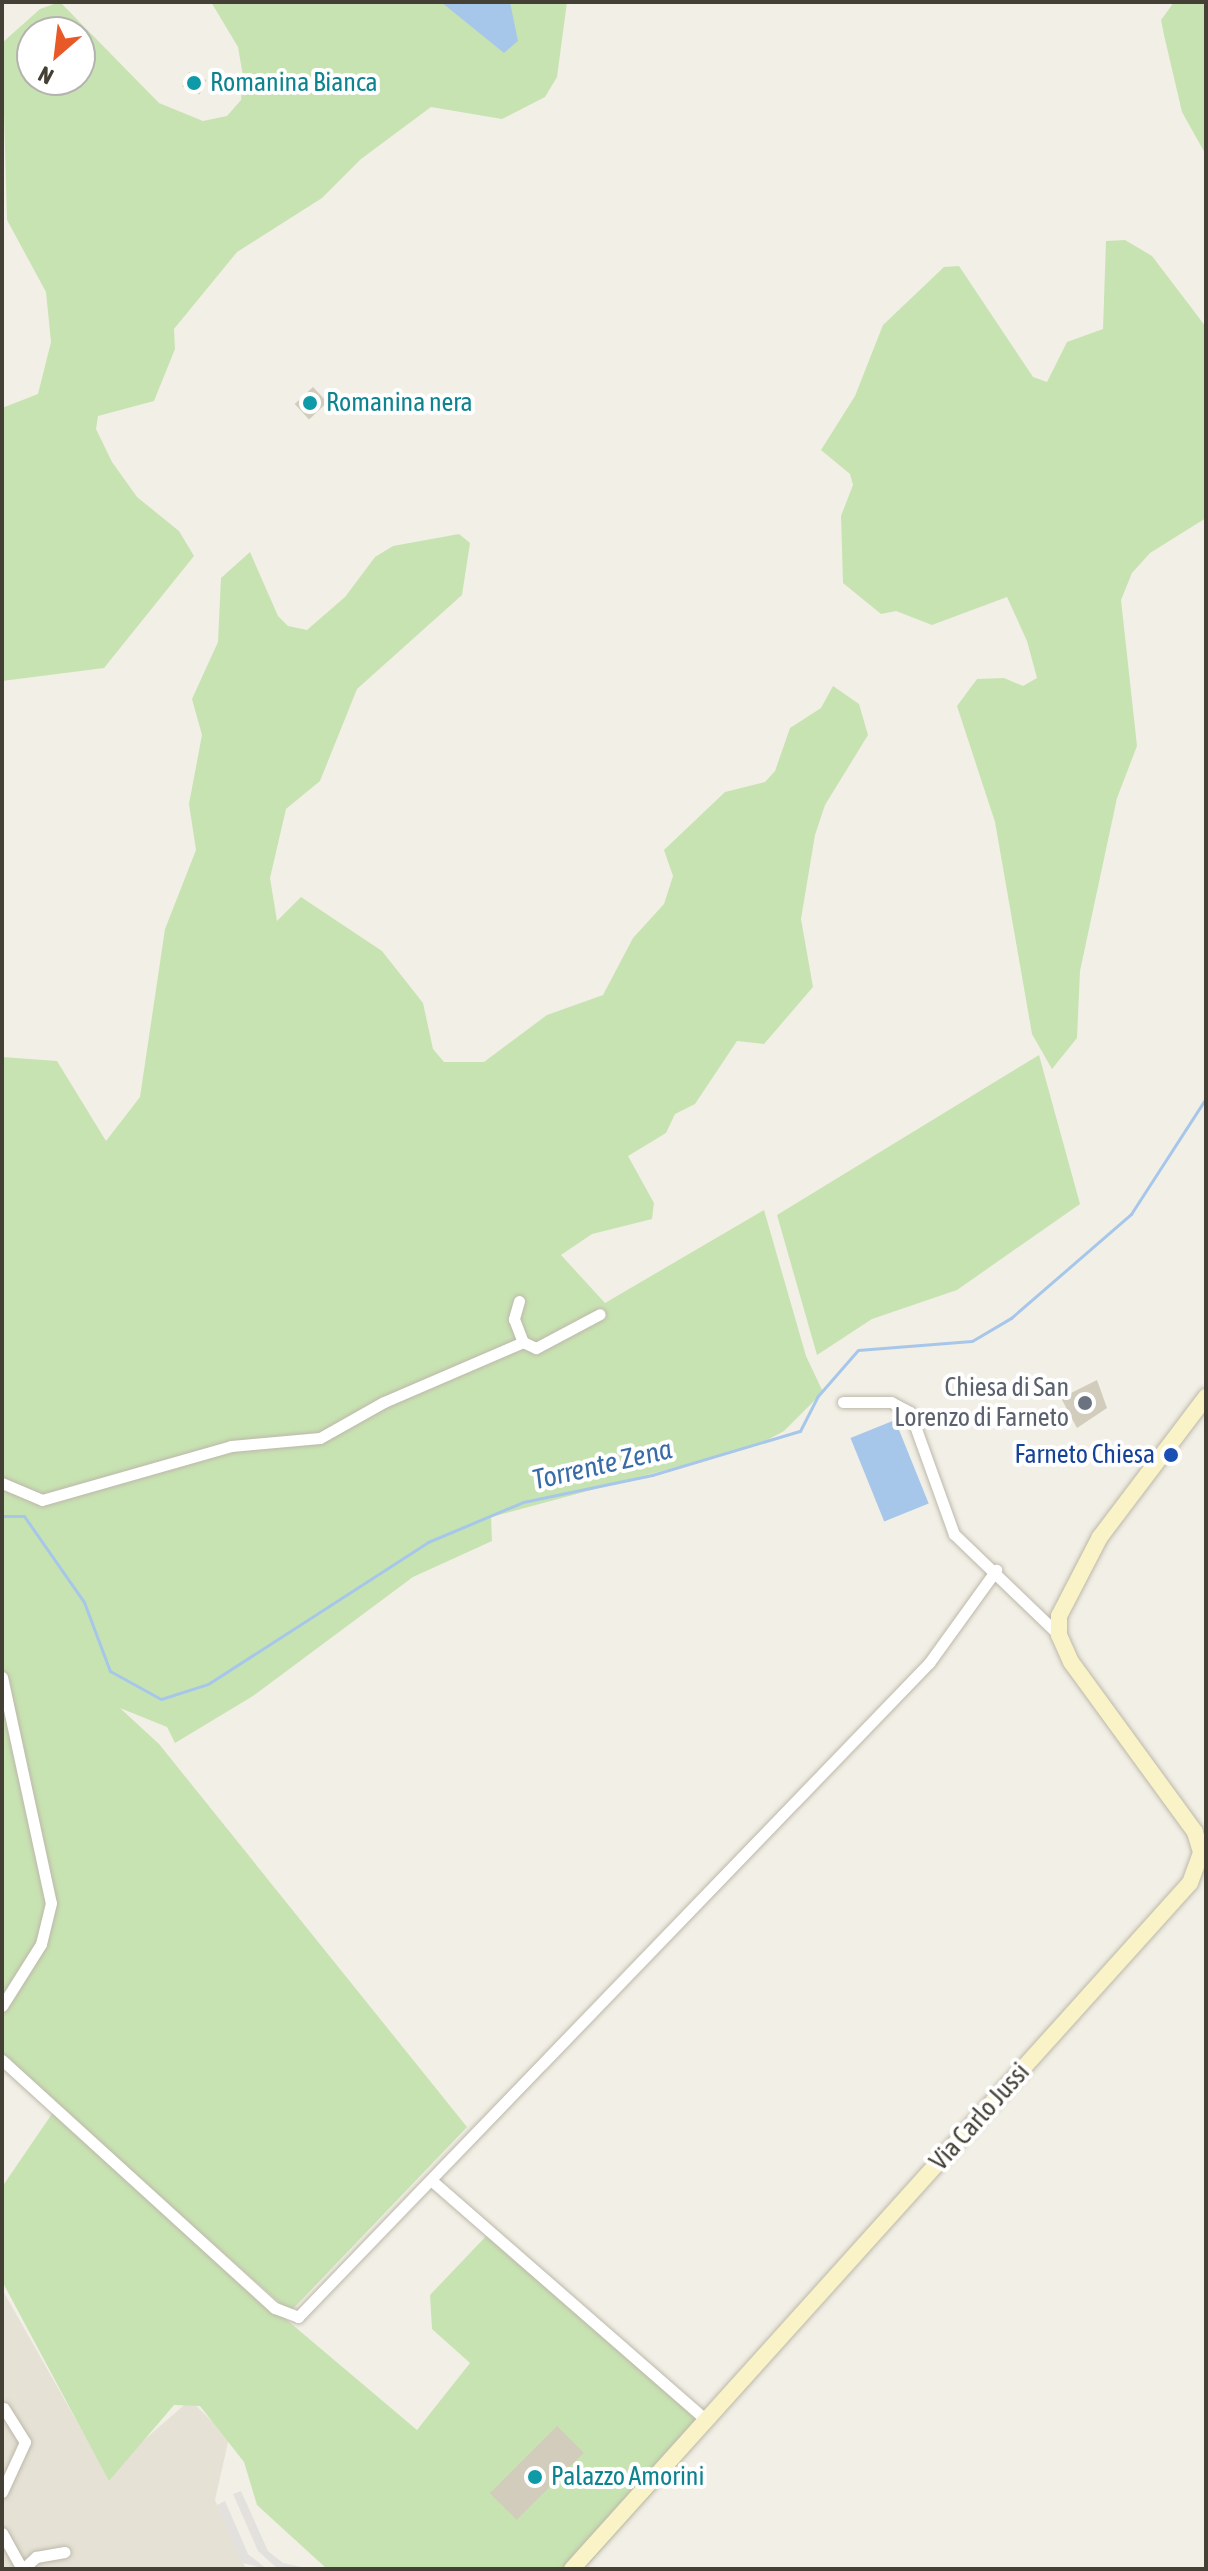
<!DOCTYPE html>
<html>
<head>
<meta charset="utf-8">
<style>
  body { margin:0 }
  #map { position:relative; width:1208px; height:2571px; overflow:hidden; background:#f2efe6; font-family:"Asap Condensed",sans-serif }
  div>[style] { position:absolute }
  .residential>* { inset:0; background:#e5e2d5 }
  .green>* { inset:0; background:#c8e3b2 }
  .parking>* { inset:0; background:#e3e1de }
  .water>* { inset:0; background:#a7c7ea; transform-origin:0 0 }
  .stream>* { height:3px; margin:-1.5px; padding:0 1.5px; transform-origin:1.5px; border-radius:1.5px; background:#a7c7ea }
  .building>* { inset:0; background:#d2ccbd; transform-origin:0 0 }
  .roads { filter:drop-shadow(0 0 2px #bcb8aa) drop-shadow(0 0 2px #bcb8aa) }
  .street>* { height:11px; margin:-5.5px; padding:0 5.5px; transform-origin:5.5px; border-radius:5.5px; background:#fff }
  .secondary>* { height:16px; margin:-8px; padding:0 8px; transform-origin:8px; border-radius:8px; background:#faf3c8 }
  .dots>* { width:22px; height:22px; translate:-50% -50%; box-sizing:border-box; border:4px solid #fff; border-radius:50% }
  span { translate:-50% -50%; white-space:nowrap; text-align:center; line-height:1.15; -webkit-text-stroke:8px #fff; paint-order:stroke }
  .culture-label { font-size:26px; color:#0d838f }
  .left { translate:0 -50%; text-align:left }
  .worship-label { font-size:26px; color:#5b616d }
  .right { translate:-100% -50%; text-align:right }
  .transit-label { font-size:26px; color:#164399 }
  .street-label { font-size:26px; color:#444036 }
  .water-label { font-size:28px; color:#386ca6; font-style:italic }
  .frame { position:absolute; inset:0; border:4px solid #444036; pointer-events:none }
  .north { position:absolute; left:16px; top:16px; width:80px; height:80px; box-sizing:border-box; background:#fff; border:2px solid #b4b3af; border-radius:50%; rotate:208deg; font-size:22px; font-weight:700; line-height:32px; text-align:center; color:#444036 }
  .north::after { content:''; display:block; margin:auto; width:28px; height:36px; background:#e85927; clip-path:polygon(50% 0,100% 100%,50% 72%,0 100%) }
</style>
</head>
<body>
<div id="map">
  <div class="residential">
    <div style="clip-path:polygon(2px 2289px,106px 2473px,190px 2400px,229px 2438px,215px 2500px,246px 2569px,2px 2569px)"></div>
  </div>
  <div class="green">
    <div style="clip-path:polygon(evenodd,60px 2px,159px 103px,203px 121px,227px 116px,241px 100px,243px 76px,238px 47px,211px 2px,567px 2px,557px 77px,545px 97px,502px 119px,431px 107px,361px 159px,322px 198px,237px 252px,174px 329px,175px 349px,154px 401px,98px 416px,96px 429px,112px 462px,137px 497px,179px 531px,194px 556px,104px 668px,2px 681px,2px 408px,38px 394px,51px 342px,46px 292px,7px 220px,2px 43px,40px 9px,60px 2px,32px 32px,80px 32px,80px 80px,32px 80px,32px 32px)"></div>
    <div style="clip-path:polygon(1174px 2px,1206px 2px,1206px 155px,1182px 112px,1164px 35px,1161px 20px)"></div>
    <div style="clip-path:polygon(1125px 240px,1152px 256px,1206px 327px,1206px 518px,1150px 553px,1132px 573px,1121px 600px,1137px 746px,1117px 798px,1080px 971px,1077px 1038px,1052px 1069px,1032px 1034px,995px 822px,957px 706px,977px 679px,1004px 678px,1023px 686px,1037px 678px,1027px 641px,1007px 597px,932px 625px,896px 611px,881px 614px,843px 583px,841px 516px,853px 485px,850px 474px,821px 450px,855px 396px,883px 325px,944px 267px,959px 266px,1033px 377px,1047px 382px,1067px 342px,1103px 329px,1106px 241px)"></div>
    <div style="clip-path:polygon(459px 534px,470px 543px,462px 595px,357px 689px,320px 781px,286px 809px,270px 878px,277px 921px,301px 897px,382px 951px,423px 1003px,433px 1049px,444px 1062px,484px 1062px,547px 1015px,603px 995px,633px 938px,664px 904px,673px 876px,664px 850px,725px 792px,765px 782px,775px 771px,790px 728px,821px 708px,833px 686px,859px 704px,868px 735px,825px 805px,815px 835px,801px 919px,813px 987px,764px 1044px,737px 1041px,695px 1104px,675px 1114px,666px 1133px,628px 1156px,654px 1203px,652px 1219px,592px 1234px,561px 1255px,605px 1303px,764px 1210px,806px 1356px,823px 1392px,784px 1431px,758px 1445px,491px 1517px,492px 1541px,413px 1577px,253px 1696px,175px 1743px,167px 1727px,120px 1708px,159px 1744px,467px 2127px,290px 2312px,142px 2181px,288px 2321px,417px 2430px,470px 2363px,432px 2329px,430px 2295px,490px 2232px,580px 2305px,711px 2427px,584px 2569px,327px 2569px,257px 2505px,244px 2462px,200px 2406px,174px 2405px,109px 2481px,2px 2281px,2px 2187px,58px 2105px,2px 2055px,2px 1057px,57px 1061px,106px 1141px,140px 1097px,165px 929px,196px 850px,189px 804px,202px 735px,192px 699px,218px 642px,221px 578px,250px 552px,278px 616px,288px 626px,307px 630px,345px 597px,375px 557px,393px 546px)"></div>
    <div style="clip-path:polygon(1039px 1055px,1080px 1204px,957px 1290px,872px 1319px,817px 1355px,777px 1215px)"></div>
  </div>
  <div class="parking">
    <div style="clip-path:polygon(241px 2491px,268px 2551px,283px 2563px,311px 2569px,278px 2569px,258px 2551px,233px 2494px)"></div>
    <div style="clip-path:polygon(225px 2501px,248px 2554px,267px 2569px,242px 2563px,217px 2505px)"></div>
  </div>
  <div class="water">
    <div style="clip-path:polygon(441px 2px,510px 2px,518px 41px,504px 53px)"></div>
    <div style="left:895px;top:1420px;width:90px;height:48px;rotate:68deg"></div>
  </div>
  <div class="stream">
    <div style="left:2px;top:1516px;width:22px"></div>
    <div style="left:24px;top:1516px;width:105px;rotate:55.1deg"></div>
    <div style="left:84px;top:1602px;width:74px;rotate:69.4deg"></div>
    <div style="left:110px;top:1671px;width:58px;rotate:28.8deg"></div>
    <div style="left:161px;top:1699px;width:49px;rotate:-17.7deg"></div>
    <div style="left:208px;top:1684px;width:262px;rotate:-32.8deg"></div>
    <div style="left:428px;top:1542px;width:103px;rotate:-22.8deg"></div>
    <div style="left:523px;top:1502px;width:132px;rotate:-11.8deg"></div>
    <div style="left:652px;top:1475px;width:154px;rotate:-16.6deg"></div>
    <div style="left:800px;top:1431px;width:38px;rotate:-63deg"></div>
    <div style="left:817px;top:1397px;width:62px;rotate:-48.9deg"></div>
    <div style="left:858px;top:1350px;width:114px;rotate:-4.5deg"></div>
    <div style="left:972px;top:1341px;width:45px;rotate:-30.5deg"></div>
    <div style="left:1011px;top:1318px;width:159px;rotate:-40.9deg"></div>
    <div style="left:1131px;top:1214px;width:138px;rotate:-57.1deg"></div>
  </div>
  <div class="building">
    <div style="left:189px;top:72px;width:19px;height:16px;rotate:25deg"></div>
    <div style="left:313px;top:387px;width:21px;height:25px;rotate:47deg"></div>
    <div style="clip-path:polygon(1097px 1380px,1107px 1408px,1077px 1428px,1061px 1398px)"></div>
    <div style="left:557px;top:2426px;width:38px;height:95px;rotate:45deg"></div>
  </div>
  <div class="roads">
    <div class="street">
      <div style="left:519px;top:1301px;width:19px;rotate:106deg"></div>
      <div style="left:514px;top:1319px;width:25px;rotate:69deg"></div>
      <div style="left:843px;top:1402px;width:48px"></div>
      <div style="left:891px;top:1402px;width:21px;rotate:28deg"></div>
      <div style="left:910px;top:1412px;width:130px;rotate:70.2deg"></div>
      <div style="left:954px;top:1534px;width:146px;rotate:43.9deg"></div>
      <div style="left:2px;top:1483px;width:43px;rotate:23deg"></div>
      <div style="left:42px;top:1500px;width:197px;rotate:-15.9deg"></div>
      <div style="left:231px;top:1446px;width:89px;rotate:-5.1deg"></div>
      <div style="left:320px;top:1438px;width:73px;rotate:-29.4deg"></div>
      <div style="left:384px;top:1402px;width:151px;rotate:-23.3deg"></div>
      <div style="left:523px;top:1342px;width:14px;rotate:25deg"></div>
      <div style="left:536px;top:1348px;width:72px;rotate:-28deg"></div>
      <div style="left:2px;top:1677px;width:231px;rotate:77.8deg"></div>
      <div style="left:51px;top:1903px;width:42px;rotate:103.7deg"></div>
      <div style="left:41px;top:1944px;width:73px;rotate:122.2deg"></div>
      <div style="left:2px;top:2060px;width:369px;rotate:42.3deg"></div>
      <div style="left:275px;top:2308px;width:25px;rotate:21deg"></div>
      <div style="left:298px;top:2317px;width:909px;rotate:-46.03deg"></div>
      <div style="left:929px;top:1663px;width:115px;rotate:-54.2deg"></div>
      <div style="left:431px;top:2180px;width:366px;rotate:41.1deg"></div>
      <div style="left:2px;top:2492px;width:55px;rotate:-65.3deg"></div>
      <div style="left:25px;top:2442px;width:40px;rotate:-122deg"></div>
      <div style="left:2px;top:2533px;width:41px;rotate:60.9deg"></div>
      <div style="left:23px;top:2569px;width:18px;rotate:-43deg"></div>
      <div style="left:36px;top:2557px;width:29px;rotate:-10deg"></div>
    </div>
    <div class="secondary">
      <div style="left:572px;top:2569px;width:923px;rotate:-47.99deg"></div>
      <div style="left:1190px;top:1883px;width:33px;rotate:-70deg"></div>
      <div style="left:1201px;top:1852px;width:21px;rotate:-107deg"></div>
      <div style="left:1195px;top:1832px;width:210px;rotate:-126.1deg"></div>
      <div style="left:1071px;top:1662px;width:30px;rotate:-114deg"></div>
      <div style="left:1059px;top:1635px;width:19px;rotate:-90deg"></div>
      <div style="left:1059px;top:1616px;width:89px;rotate:-62.6deg"></div>
      <div style="left:1100px;top:1537px;width:176px;rotate:-52.9deg"></div>
    </div>
  </div>
  <div class="dots">
    <div style="left:194px;top:83px;background:#0f9aa8"></div>
    <div style="left:310px;top:403px;background:#0f9aa8"></div>
    <div style="left:1085px;top:1403px;background:#6b7280"></div>
    <div style="left:1171px;top:1455px;background:#1a4fb4"></div>
    <div style="left:535px;top:2477px;background:#0f9aa8"></div>
  </div>
  <div class="culture-label">
    <span class="left" style="left:210px;top:83px">Romanina Bianca</span>
    <span class="left" style="left:326px;top:403px">Romanina nera</span>
    <span class="left" style="left:551px;top:2477px">Palazzo Amorini</span>
  </div>
  <div class="worship-label">
    <span class="right" style="left:1069px;top:1403px">Chiesa di San<br>Lorenzo di Farneto</span>
  </div>
  <div class="transit-label">
    <span class="right" style="left:1155px;top:1455px">Farneto Chiesa</span>
  </div>
  <div class="street-label">
    <span style="left:980px;top:2117px;rotate:-48deg">Via Carlo Jussi</span>
  </div>
  <div class="water-label">
    <span style="left:602px;top:1464px;rotate:-13deg">Torrente Zena</span>
  </div>
  <div class="frame"></div>
  <div class="north">N</div>
</div>
</body>
</html>
